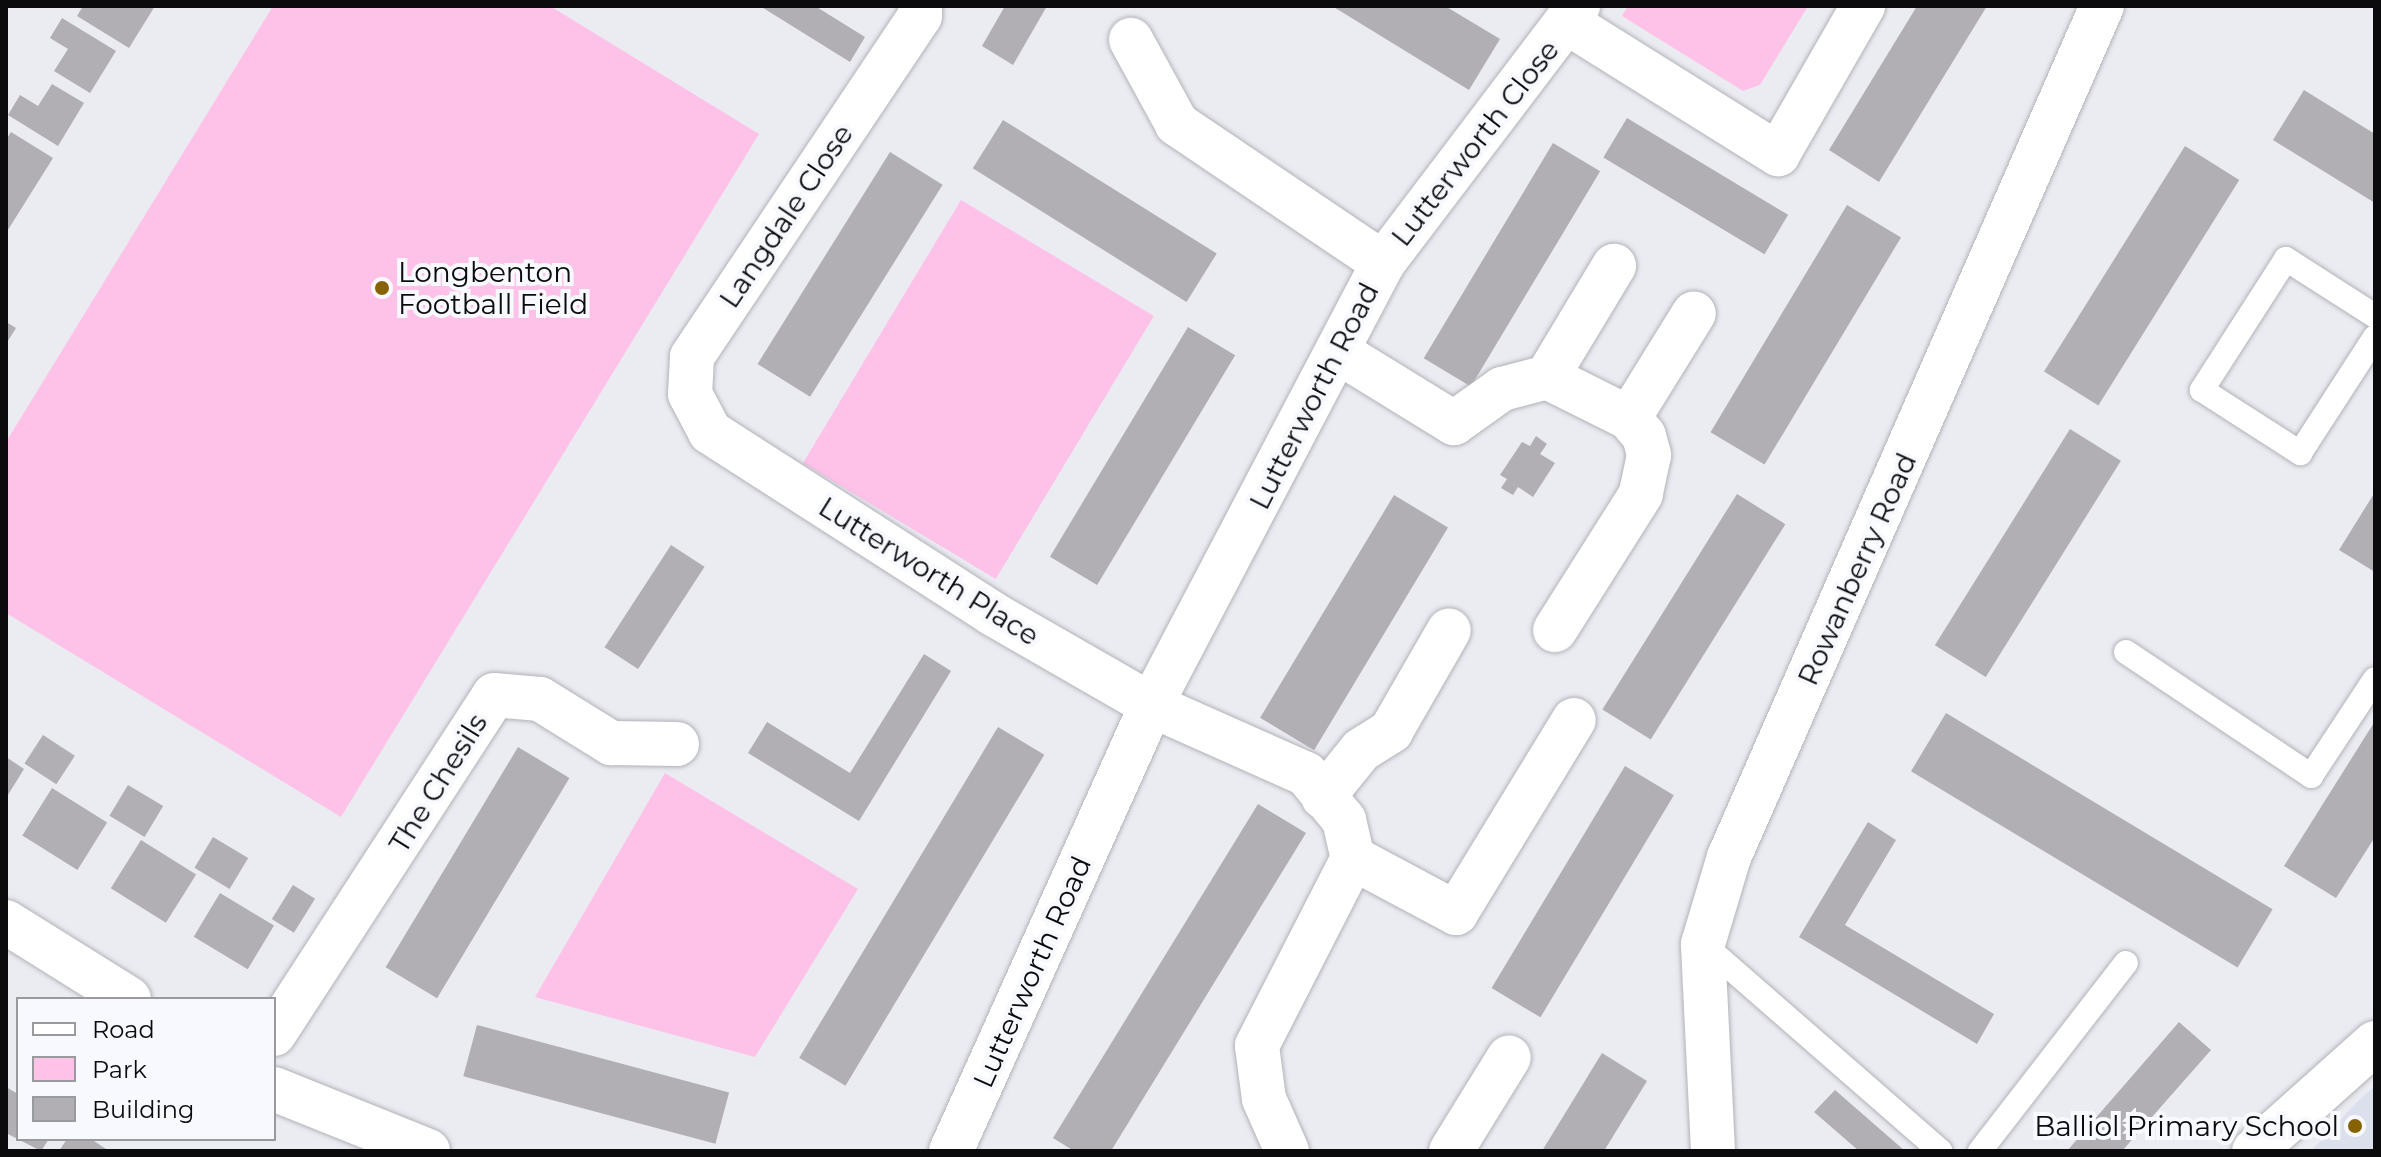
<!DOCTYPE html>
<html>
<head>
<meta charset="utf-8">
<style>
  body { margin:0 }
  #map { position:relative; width:2381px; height:1157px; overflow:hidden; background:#eaecf2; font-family:Montserrat,sans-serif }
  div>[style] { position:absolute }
  .built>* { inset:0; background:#dce0ed }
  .green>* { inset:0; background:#fec2e8; transform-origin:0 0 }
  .building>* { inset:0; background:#b1aeb4; transform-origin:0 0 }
  .roads { filter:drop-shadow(0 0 2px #b2b3b9) drop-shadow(0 0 2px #b2b3b9) }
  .service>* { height:24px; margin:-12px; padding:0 12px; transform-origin:12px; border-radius:12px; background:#fff }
  .minor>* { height:44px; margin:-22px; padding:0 22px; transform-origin:22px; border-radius:22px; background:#fff }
  .dots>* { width:22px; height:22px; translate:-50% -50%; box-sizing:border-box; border:4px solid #f7f9ff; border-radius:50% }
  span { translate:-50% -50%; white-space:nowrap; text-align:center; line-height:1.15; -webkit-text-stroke:8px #f7f9ff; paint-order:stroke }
  .street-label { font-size:28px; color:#0b0b0d }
  .poi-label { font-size:28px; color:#0b0b0d }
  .left { translate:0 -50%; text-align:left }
  .right { translate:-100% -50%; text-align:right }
  .frame { position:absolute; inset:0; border:8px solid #0b0b0d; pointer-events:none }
  .legend { position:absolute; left:16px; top:997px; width:260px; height:144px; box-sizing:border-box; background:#f7f9ff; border:2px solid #999a9e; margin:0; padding:10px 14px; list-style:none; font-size:24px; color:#0b0b0d }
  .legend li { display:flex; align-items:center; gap:16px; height:40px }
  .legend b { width:40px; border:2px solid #999a9e }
</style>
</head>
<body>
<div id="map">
  <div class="built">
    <div style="clip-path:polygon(2375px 1086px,2375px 1151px,2311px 1151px,2358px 1101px)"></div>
  </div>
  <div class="green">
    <div style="clip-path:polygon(273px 6px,550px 6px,759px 134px,341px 817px,6px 613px,6px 442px)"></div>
    <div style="clip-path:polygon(1628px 6px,1808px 6px,1760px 85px,1743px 91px,1622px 16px)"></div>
    <div style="left:961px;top:200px;width:225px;height:307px;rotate:31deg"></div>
    <div style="clip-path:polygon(665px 773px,858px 889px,755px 1057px,535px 997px)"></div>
  </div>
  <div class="building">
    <div style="clip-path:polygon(83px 6px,155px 6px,129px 48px,77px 16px)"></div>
    <div style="clip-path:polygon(760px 6px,815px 6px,865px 37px,850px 62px)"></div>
    <div style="clip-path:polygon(1005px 6px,1047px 6px,1013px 65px,982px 46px)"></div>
    <div style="clip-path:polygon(1332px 6px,1445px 6px,1500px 39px,1469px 90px)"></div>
    <div style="clip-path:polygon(1917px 6px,1987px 6px,1879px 182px,1829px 150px)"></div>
    <div style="clip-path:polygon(62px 18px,116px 51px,90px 93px,54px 71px,68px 49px,50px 38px)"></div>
    <div style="clip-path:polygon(52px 84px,84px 103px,58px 146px,8px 115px,20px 95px,38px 106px)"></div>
    <div style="clip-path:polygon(2304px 90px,2375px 134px,2375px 203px,2273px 140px)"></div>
    <div style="left:1627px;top:118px;width:188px;height:46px;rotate:31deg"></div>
    <div style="left:1003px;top:120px;width:252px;height:57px;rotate:32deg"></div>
    <div style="clip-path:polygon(11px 132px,53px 158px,6px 233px,6px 140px)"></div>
    <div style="left:1553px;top:143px;width:55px;height:251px;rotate:31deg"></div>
    <div style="left:2185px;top:146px;width:64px;height:266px;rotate:32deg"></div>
    <div style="left:890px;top:152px;width:62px;height:250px;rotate:32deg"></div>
    <div style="left:1847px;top:205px;width:63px;height:265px;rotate:31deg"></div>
    <div style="clip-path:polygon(6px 322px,16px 328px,6px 344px)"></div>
    <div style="left:1188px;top:327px;width:55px;height:268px;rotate:31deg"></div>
    <div style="left:2070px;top:429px;width:60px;height:255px;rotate:32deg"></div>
    <div style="clip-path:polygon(1536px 436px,1547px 444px,1540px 454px,1555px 463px,1533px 497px,1518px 487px,1513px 495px,1501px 488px,1507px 479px,1500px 475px,1522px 442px,1530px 446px)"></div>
    <div style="clip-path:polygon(2375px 492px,2375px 572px,2339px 550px)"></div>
    <div style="left:1737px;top:494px;width:57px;height:254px;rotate:32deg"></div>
    <div style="left:1394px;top:495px;width:63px;height:260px;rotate:31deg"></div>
    <div style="left:671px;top:545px;width:40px;height:122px;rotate:33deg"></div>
    <div style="clip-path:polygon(924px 654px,951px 671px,859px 821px,748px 753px,767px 722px,850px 773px)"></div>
    <div style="left:1946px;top:713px;width:381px;height:68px;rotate:31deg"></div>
    <div style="clip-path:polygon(2375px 721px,2375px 837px,2336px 898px,2284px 866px)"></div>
    <div style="left:998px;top:727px;width:54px;height:386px;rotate:31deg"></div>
    <div style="left:43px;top:735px;width:38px;height:34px;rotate:33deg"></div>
    <div style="left:518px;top:747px;width:60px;height:257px;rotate:31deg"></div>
    <div style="clip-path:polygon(6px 757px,24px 769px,6px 798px)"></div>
    <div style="left:1625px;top:766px;width:57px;height:259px;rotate:31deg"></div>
    <div style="left:128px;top:785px;width:41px;height:36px;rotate:31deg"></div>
    <div style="left:52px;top:788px;width:65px;height:56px;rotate:32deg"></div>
    <div style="clip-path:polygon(1258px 804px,1306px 833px,1111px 1151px,1074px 1151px,1053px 1138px)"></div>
    <div style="clip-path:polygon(1868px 822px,1896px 840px,1845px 925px,1994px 1014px,1977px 1044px,1799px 937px)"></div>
    <div style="left:213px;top:837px;width:41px;height:36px;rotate:31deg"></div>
    <div style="left:141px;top:840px;width:65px;height:57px;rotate:32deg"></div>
    <div style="left:293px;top:885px;width:26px;height:40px;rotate:32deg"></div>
    <div style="left:220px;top:893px;width:63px;height:51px;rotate:31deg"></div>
    <div style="clip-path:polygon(2179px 1022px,2211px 1050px,2122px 1151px,2067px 1151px)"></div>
    <div style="left:477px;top:1025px;width:261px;height:53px;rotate:15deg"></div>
    <div style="clip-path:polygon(1602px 1053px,1647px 1081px,1604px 1151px,1542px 1151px)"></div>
    <div style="clip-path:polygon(6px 1087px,18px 1094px,18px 1139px,49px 1139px,41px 1151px,6px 1133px)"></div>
    <div style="clip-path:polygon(1835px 1090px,1905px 1151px,1859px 1151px,1814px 1112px)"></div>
    <div style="clip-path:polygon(67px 1139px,91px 1139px,109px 1151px,59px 1151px)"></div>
  </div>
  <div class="roads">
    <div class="service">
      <div style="left:2375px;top:316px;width:106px;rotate:-147.4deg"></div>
      <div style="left:2286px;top:259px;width:156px;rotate:122.7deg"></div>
      <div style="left:2202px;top:390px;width:117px;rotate:32.7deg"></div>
      <div style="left:2300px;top:453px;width:138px;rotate:-57.1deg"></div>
      <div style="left:2126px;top:652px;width:223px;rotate:33.8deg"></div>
      <div style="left:2311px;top:776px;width:116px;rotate:-56.6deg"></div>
      <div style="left:1703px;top:944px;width:315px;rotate:41.1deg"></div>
      <div style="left:1980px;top:1151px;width:238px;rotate:-52.2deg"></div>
    </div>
    <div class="minor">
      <div style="left:920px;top:6px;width:10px;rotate:90deg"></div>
      <div style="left:920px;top:16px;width:410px;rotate:123.8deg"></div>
      <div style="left:692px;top:357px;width:37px;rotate:93deg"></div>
      <div style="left:690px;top:394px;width:43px;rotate:62.2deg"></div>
      <div style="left:710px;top:432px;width:336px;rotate:32.7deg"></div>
      <div style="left:993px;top:614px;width:182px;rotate:29.9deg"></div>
      <div style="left:1151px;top:705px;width:170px;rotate:24deg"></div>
      <div style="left:1306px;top:774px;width:60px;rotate:50.4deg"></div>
      <div style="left:1344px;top:820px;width:39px;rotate:77deg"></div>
      <div style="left:1353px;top:858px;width:211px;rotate:117.1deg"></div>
      <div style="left:1257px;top:1046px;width:53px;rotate:82.5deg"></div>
      <div style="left:1264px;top:1099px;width:57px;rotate:66.1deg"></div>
      <div style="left:1568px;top:23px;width:248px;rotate:32deg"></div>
      <div style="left:1778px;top:154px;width:171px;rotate:-60.1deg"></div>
      <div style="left:1383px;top:263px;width:323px;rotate:-52.8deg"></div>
      <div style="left:1340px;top:353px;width:134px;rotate:31.6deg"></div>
      <div style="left:1454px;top:423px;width:59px;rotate:-35.3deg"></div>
      <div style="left:1502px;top:389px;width:47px;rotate:-14.9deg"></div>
      <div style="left:1547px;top:377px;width:92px;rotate:26.6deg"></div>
      <div style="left:1629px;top:418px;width:23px;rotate:50deg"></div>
      <div style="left:1644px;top:436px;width:20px;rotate:75deg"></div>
      <div style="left:1649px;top:455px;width:40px;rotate:102deg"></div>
      <div style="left:1641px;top:494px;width:161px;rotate:122.3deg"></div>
      <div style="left:1547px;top:377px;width:130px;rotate:-58.9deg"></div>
      <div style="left:1629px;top:418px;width:123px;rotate:-58.2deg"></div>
      <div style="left:1323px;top:797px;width:60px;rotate:-51deg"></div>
      <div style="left:1361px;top:750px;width:36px;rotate:-32deg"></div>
      <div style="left:1391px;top:731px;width:116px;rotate:-60.1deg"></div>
      <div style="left:1353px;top:858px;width:117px;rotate:28.1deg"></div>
      <div style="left:1456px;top:913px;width:226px;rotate:-58.6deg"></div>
      <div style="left:6px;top:922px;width:145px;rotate:32deg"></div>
      <div style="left:274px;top:1034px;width:404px;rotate:-57deg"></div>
      <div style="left:494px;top:695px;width:46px;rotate:5deg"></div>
      <div style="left:540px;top:699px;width:84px;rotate:31.8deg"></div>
      <div style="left:611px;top:743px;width:66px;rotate:0.9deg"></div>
      <div style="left:274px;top:1089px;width:166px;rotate:21.9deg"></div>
      <div style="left:951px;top:1151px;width:489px;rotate:-65.8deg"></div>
      <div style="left:1151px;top:705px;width:499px;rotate:-62.3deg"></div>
      <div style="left:1383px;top:263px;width:249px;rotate:-146deg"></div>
      <div style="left:1177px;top:124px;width:96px;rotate:-118.7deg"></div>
      <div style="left:1451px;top:1151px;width:110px;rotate:-58.3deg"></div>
      <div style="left:1713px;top:1151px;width:207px;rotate:-92.8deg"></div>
      <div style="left:1703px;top:944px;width:91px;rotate:-73.4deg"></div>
      <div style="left:1729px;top:857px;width:929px;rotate:-66.33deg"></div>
      <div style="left:2254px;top:1151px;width:162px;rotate:-41.8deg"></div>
    </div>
  </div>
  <div class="dots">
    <div style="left:382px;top:288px;background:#876200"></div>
    <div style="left:2355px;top:1126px;background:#876200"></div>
  </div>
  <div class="street-label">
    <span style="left:1475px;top:143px;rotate:-52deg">Lutterworth Close</span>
    <span style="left:786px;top:216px;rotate:-56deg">Langdale Close</span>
    <span style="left:1314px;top:396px;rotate:-63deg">Lutterworth Road</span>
    <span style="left:1857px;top:569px;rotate:-66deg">Rowanberry Road</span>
    <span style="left:929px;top:571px;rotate:32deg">Lutterworth Place</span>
    <span style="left:438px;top:783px;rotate:-58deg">The Chesils</span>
    <span style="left:1032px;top:972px;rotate:-66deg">Lutterworth Road</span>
  </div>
  <div class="poi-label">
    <span class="left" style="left:398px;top:288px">Longbenton<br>Football Field</span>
    <span class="right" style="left:2339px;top:1126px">Balliol Primary School</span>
  </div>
  <div class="frame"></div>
  <ul class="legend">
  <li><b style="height:10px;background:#fff"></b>Road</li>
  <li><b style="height:22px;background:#fec2e8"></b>Park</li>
  <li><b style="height:22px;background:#b1aeb4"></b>Building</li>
  </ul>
</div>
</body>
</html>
